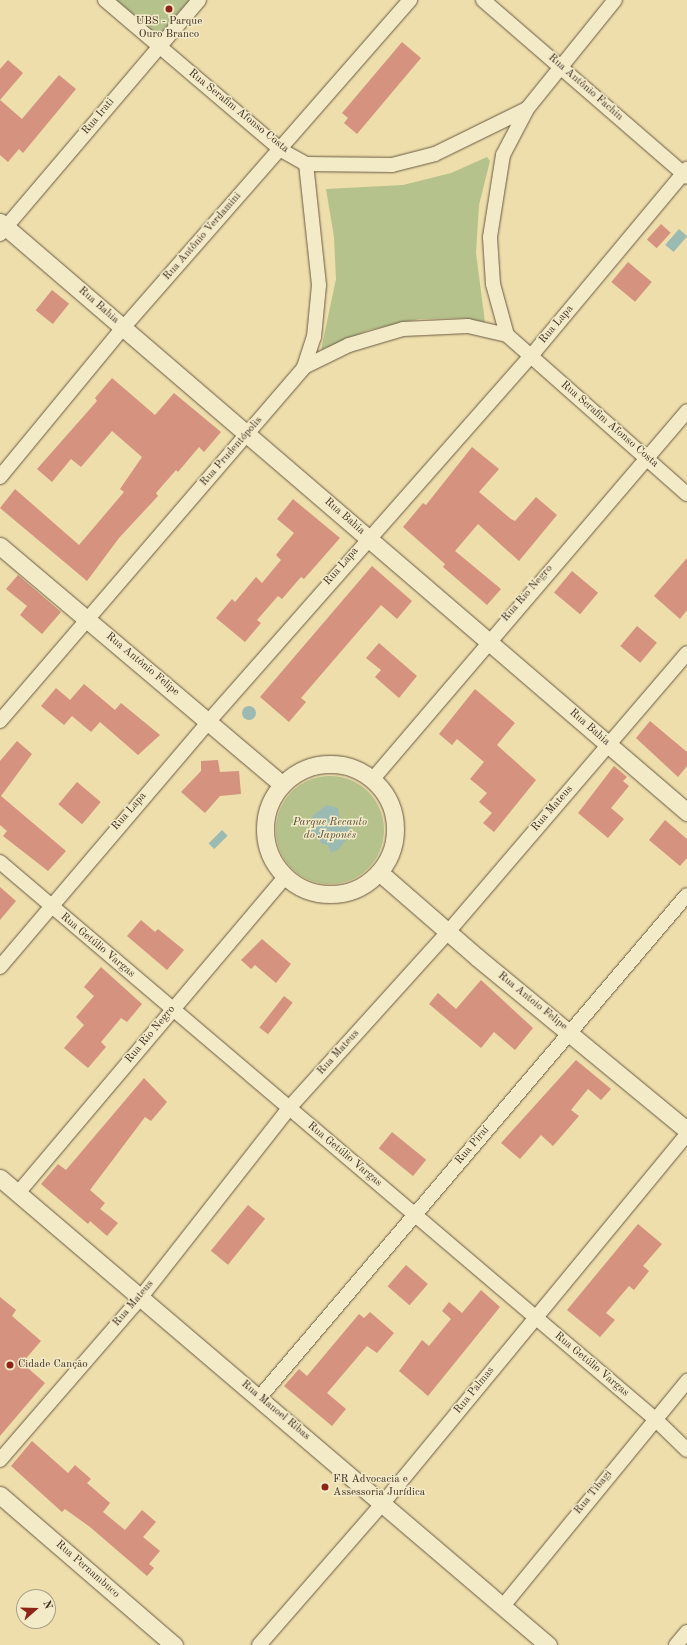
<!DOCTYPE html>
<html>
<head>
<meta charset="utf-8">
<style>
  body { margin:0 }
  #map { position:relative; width:687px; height:1645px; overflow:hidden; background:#eddeab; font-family:"Old Standard TT",serif }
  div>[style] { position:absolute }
  .green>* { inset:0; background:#b5c28b }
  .round { border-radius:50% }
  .water>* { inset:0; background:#9bbbb2; transform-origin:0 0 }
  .building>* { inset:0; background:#d4927f; transform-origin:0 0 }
  .roads { filter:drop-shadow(0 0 1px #6a5a44) drop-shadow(0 0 1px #6a5a44) }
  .minor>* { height:14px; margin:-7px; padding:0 7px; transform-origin:7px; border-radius:7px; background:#f3eac8 }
  .tertiary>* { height:17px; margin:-8.5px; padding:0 8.5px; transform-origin:8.5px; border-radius:8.5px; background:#f3eac8 }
  .tertiary>.ring { margin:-8.5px; padding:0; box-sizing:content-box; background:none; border:17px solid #f3eac8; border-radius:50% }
  .dots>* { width:11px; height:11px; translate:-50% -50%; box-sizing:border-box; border:2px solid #f3eac8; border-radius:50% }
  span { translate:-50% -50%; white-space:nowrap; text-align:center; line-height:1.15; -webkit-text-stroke:3px #f3eac8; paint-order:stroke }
  .poi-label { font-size:11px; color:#3e2e22 }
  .left { translate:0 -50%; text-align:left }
  .street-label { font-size:11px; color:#3e2e22 }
  .park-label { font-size:11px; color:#564c37; font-style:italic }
  .north { position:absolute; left:16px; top:1589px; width:40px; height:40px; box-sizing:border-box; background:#f3eac8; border:1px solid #ab9f86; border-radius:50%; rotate:70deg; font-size:11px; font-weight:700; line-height:16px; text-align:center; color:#3e2e22 }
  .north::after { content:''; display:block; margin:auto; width:14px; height:18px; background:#8f2418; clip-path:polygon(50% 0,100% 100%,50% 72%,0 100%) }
</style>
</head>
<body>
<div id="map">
  <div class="green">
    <div style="clip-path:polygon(116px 0,196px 0,163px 40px)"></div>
    <div style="clip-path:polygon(487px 157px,490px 161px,479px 205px,476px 253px,485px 322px,463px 318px,419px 319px,369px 330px,321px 350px,336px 279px,334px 237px,326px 189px,403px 185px,451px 173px)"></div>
    <div class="round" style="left:276px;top:776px;width:108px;height:108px"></div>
  </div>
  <div class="water">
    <div style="left:679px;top:229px;width:11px;height:21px;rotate:41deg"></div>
    <div class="round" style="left:242px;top:706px;width:14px;height:14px"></div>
    <div style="clip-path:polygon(327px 805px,338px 808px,340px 821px,350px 825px,350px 835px,339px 849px,331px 853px,328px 845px,322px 844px,310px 829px,313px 815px)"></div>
    <div style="left:222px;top:830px;width:8px;height:19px;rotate:45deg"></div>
  </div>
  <div class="building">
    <div style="clip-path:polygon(402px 42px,421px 58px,357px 134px,344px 123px,348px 118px,342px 113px)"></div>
    <div style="clip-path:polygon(8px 60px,23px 73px,0 100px,22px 119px,59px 75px,76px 89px,23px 153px,19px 149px,8px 162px,0 155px,0 69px)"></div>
    <div style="left:661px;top:224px;width:13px;height:21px;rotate:42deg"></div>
    <div style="left:628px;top:262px;width:31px;height:26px;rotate:40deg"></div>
    <div style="left:52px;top:290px;width:22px;height:26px;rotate:39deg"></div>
    <div style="clip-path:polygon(112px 378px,155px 415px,174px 393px,221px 432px,204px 452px,199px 447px,178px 472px,176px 470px,156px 493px,158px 496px,119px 538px,87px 581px,0 508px,15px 489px,79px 545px,124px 492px,120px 489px,142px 457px,112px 431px,81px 467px,71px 459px,52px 482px,37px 469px,97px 401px,95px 398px)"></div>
    <div style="clip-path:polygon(472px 447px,499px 469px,479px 492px,511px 519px,515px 521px,536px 497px,557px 515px,519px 561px,478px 524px,455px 551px,501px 589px,487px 605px,443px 567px,445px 564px,403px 527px,423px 503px,426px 505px)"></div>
    <div style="clip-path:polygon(293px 499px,340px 538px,304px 579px,301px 577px,282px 599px,278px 596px,257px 620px,261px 623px,245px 642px,216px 618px,232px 599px,235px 602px,256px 577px,262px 583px,281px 560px,276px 555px,294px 533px,277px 519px)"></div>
    <div style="clip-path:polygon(687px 558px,687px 610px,680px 619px,654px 596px)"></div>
    <div style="clip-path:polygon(372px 566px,412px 601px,397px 619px,381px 605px,301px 698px,306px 702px,289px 722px,260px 697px)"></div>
    <div style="left:572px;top:571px;width:34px;height:28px;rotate:40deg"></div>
    <div style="clip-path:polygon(18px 575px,61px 612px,42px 634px,20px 615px,27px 606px,6px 589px)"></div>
    <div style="left:637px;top:626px;width:26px;height:26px;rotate:40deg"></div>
    <div style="clip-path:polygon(379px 643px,417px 676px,399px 698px,375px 677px,381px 670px,366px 658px)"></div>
    <div style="clip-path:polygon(84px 684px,115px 710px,121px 703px,160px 735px,138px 755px,100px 722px,91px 732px,72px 716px,64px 725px,41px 706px,56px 688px,70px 700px)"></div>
    <div style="clip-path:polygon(475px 689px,515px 723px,497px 745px,536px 780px,494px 832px,483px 823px,492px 813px,479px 802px,487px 793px,470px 779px,484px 762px,457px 739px,452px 745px,439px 734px)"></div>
    <div style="clip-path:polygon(650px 721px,687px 752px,687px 766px,678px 777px,636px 738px)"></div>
    <div style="clip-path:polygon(17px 741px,32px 754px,1px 796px,66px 851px,48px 871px,3px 836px,7px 831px,0 825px,0 761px)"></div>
    <div style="clip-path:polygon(218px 760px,220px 772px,239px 771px,241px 794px,220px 796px,205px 813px,181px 792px,201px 771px,201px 761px)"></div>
    <div style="clip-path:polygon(614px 766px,627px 777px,623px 781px,629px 786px,611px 808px,624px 819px,608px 838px,578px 813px)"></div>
    <div style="left:77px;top:782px;width:31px;height:29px;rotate:40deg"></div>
    <div style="clip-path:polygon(665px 820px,687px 839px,687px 858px,680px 866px,649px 840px)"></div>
    <div style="clip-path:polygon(0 887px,16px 901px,0 920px)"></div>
    <div style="clip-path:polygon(141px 920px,155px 932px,158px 929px,184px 950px,167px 970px,127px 936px)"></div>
    <div style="clip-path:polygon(262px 939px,291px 964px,276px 983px,255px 965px,251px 969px,241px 960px)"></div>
    <div style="clip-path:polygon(101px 967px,142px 1004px,127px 1022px,121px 1018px,101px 1042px,106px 1047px,88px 1068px,64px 1048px,84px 1025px,76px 1017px,94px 996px,84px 987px)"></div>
    <div style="clip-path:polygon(481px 980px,533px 1028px,515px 1050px,494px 1032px,481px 1048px,429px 1004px,438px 993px,456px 1009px)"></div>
    <div style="left:284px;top:996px;width:11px;height:40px;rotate:38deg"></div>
    <div style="clip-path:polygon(576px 1060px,611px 1089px,601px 1100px,588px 1089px,571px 1110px,579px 1116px,553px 1146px,541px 1135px,520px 1159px,501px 1143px)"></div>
    <div style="clip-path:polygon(144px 1078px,167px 1102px,151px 1121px,145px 1117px,90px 1190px,105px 1203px,100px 1209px,118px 1223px,107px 1236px,90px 1221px,88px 1224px,41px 1184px,58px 1164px,66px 1170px)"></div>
    <div style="left:392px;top:1132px;width:44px;height:21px;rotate:39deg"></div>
    <div style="left:248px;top:1205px;width:22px;height:59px;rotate:39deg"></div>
    <div style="clip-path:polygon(638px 1224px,662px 1244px,643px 1266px,649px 1271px,634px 1290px,629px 1286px,606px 1313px,615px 1320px,600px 1337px,567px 1310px)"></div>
    <div style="left:406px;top:1265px;width:29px;height:28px;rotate:41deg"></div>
    <div style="clip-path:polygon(481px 1290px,500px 1307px,428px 1396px,399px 1371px,422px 1340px,429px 1346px,451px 1319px,442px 1311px,449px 1302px,462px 1313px)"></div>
    <div style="clip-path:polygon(0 1297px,16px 1310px,12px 1316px,41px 1341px,22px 1363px,45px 1383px,0 1436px)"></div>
    <div style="clip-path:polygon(370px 1312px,394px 1333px,377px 1353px,367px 1346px,327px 1393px,346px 1409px,332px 1426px,284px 1386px,299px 1369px,307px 1376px,359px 1314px,364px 1318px)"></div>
    <div style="clip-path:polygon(32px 1441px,68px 1473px,75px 1465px,91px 1479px,87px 1483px,110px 1503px,103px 1512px,125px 1530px,142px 1510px,156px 1522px,143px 1537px,160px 1551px,149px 1564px,154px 1568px,147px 1576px,90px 1527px,65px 1509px,62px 1512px,11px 1466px)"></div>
  </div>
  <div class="roads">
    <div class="minor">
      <div style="left:105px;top:0;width:231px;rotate:40.4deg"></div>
      <div style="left:281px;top:150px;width:29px;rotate:29deg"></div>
      <div style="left:306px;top:164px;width:86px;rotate:0.7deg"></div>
      <div style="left:392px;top:165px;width:44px;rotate:-14.3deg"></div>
      <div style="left:435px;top:154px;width:102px;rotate:-26.1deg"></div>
      <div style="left:483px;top:0;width:270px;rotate:40.9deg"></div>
      <div style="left:0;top:234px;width:307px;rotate:-49.6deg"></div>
      <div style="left:507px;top:335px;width:53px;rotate:-105.4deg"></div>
      <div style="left:493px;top:284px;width:47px;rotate:-93.7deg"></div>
      <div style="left:490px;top:237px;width:83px;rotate:-81deg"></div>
      <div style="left:503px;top:155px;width:52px;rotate:-62.4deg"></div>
      <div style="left:527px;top:109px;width:140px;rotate:-51.1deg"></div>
      <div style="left:304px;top:367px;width:32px;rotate:-72deg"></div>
      <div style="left:314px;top:337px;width:52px;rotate:-84.5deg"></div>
      <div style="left:319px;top:285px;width:122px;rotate:-96.1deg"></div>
      <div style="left:0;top:477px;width:193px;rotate:-50.5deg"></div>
      <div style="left:123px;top:328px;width:436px;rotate:-48.8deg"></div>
      <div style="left:0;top:721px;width:467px;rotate:-49.3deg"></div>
      <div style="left:304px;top:367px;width:50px;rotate:-26.1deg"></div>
      <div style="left:349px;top:345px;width:56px;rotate:-16.5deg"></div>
      <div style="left:403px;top:329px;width:65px;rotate:-2.6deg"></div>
      <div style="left:468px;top:326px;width:40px;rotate:13deg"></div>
      <div style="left:507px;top:335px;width:240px;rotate:41.5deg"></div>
      <div style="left:372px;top:780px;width:485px;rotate:-49.5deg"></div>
      <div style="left:0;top:862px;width:858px;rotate:40.37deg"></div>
      <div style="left:654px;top:1418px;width:46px;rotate:44.1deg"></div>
      <div style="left:0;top:967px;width:323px;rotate:-49.6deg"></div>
      <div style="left:209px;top:721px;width:487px;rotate:-48.6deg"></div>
      <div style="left:531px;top:356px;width:244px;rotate:-50.2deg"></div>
      <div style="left:18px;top:1193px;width:414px;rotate:-49.8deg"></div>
      <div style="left:259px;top:1398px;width:660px;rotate:-49.61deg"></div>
      <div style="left:0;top:1460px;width:216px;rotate:-49.1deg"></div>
      <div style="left:141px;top:1297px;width:240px;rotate:-51.9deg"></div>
      <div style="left:289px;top:1108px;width:237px;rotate:-47.9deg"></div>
      <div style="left:448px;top:932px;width:367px;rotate:-49.4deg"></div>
      <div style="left:503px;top:1606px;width:291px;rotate:-50.7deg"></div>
      <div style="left:259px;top:1645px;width:189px;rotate:-48.9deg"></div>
      <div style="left:383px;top:1503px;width:478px;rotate:-50.5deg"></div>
      <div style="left:676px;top:1645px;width:17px;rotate:-50deg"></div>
    </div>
    <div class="tertiary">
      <div style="left:0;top:222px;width:906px;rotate:40.66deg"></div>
      <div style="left:0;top:546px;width:369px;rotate:40.2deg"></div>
      <div class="ring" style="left:265px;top:764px;width:113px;height:113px"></div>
      <div style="left:379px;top:872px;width:131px;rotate:41deg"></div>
      <div style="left:478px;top:958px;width:271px;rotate:39.5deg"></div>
      <div style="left:0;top:1178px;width:720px;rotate:40.44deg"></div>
      <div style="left:0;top:1495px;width:230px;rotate:40.8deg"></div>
    </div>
  </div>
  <div class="dots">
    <div style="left:169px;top:9px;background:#8f2418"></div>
    <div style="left:10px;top:1365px;background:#8f2418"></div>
    <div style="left:325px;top:1487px;background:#8f2418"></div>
  </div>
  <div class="poi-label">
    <span style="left:169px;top:29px">UBS - Parque<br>Ouro Branco</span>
    <span class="left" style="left:18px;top:1365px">Cidade Canção</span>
    <span class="left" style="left:333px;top:1487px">FR Advocacia e<br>Assessoria Jurídica</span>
  </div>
  <div class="street-label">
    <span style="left:585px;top:88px;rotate:41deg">Rua Antônio Fachin</span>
    <span style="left:238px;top:112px;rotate:39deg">Rua Serafim Afonso Costa</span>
    <span style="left:99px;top:117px;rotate:-50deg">Rua Irati</span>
    <span style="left:203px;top:237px;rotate:-49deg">Rua Antônio Verdamini</span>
    <span style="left:98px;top:306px;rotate:41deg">Rua Bahia</span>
    <span style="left:557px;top:325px;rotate:-50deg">Rua Lapa</span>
    <span style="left:609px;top:425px;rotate:41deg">Rua Serafim Afonso Costa</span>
    <span style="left:232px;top:452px;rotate:-49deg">Rua Prudentópolis</span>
    <span style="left:344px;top:517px;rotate:41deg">Rua Bahia</span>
    <span style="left:342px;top:567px;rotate:-49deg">Rua Lapa</span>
    <span style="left:528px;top:594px;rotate:-49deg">Rua Rio Negro</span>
    <span style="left:142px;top:665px;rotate:40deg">Rua Antônio Felipe</span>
    <span style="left:589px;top:728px;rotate:41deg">Rua Bahia</span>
    <span style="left:553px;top:809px;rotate:-49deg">Rua Mateus</span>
    <span style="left:130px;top:812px;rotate:-49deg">Rua Lapa</span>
    <span style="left:97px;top:946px;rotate:40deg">Rua Getúlio Vargas</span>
    <span style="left:532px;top:1002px;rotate:39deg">Rua Antoio Felipe</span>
    <span style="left:151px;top:1035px;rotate:-50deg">Rua Rio Negro</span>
    <span style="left:339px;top:1053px;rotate:-48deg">Rua Mateus</span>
    <span style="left:473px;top:1146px;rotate:-50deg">Rua Piraí</span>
    <span style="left:344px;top:1155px;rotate:40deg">Rua Getúlio Vargas</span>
    <span style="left:134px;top:1304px;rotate:-50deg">Rua Mateus</span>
    <span style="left:591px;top:1365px;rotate:40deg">Rua Getúlio Vargas</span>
    <span style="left:475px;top:1391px;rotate:-51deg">Rua Palmas</span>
    <span style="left:275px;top:1411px;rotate:40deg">Rua Manoel Ribas</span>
    <span style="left:594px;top:1493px;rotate:-51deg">Rua Tibagi</span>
    <span style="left:87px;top:1570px;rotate:41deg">Rua Pernambuco</span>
  </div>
  <div class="park-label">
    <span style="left:330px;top:830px">Parque Recanto<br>do Japonês</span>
  </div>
  <div class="north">N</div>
</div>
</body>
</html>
